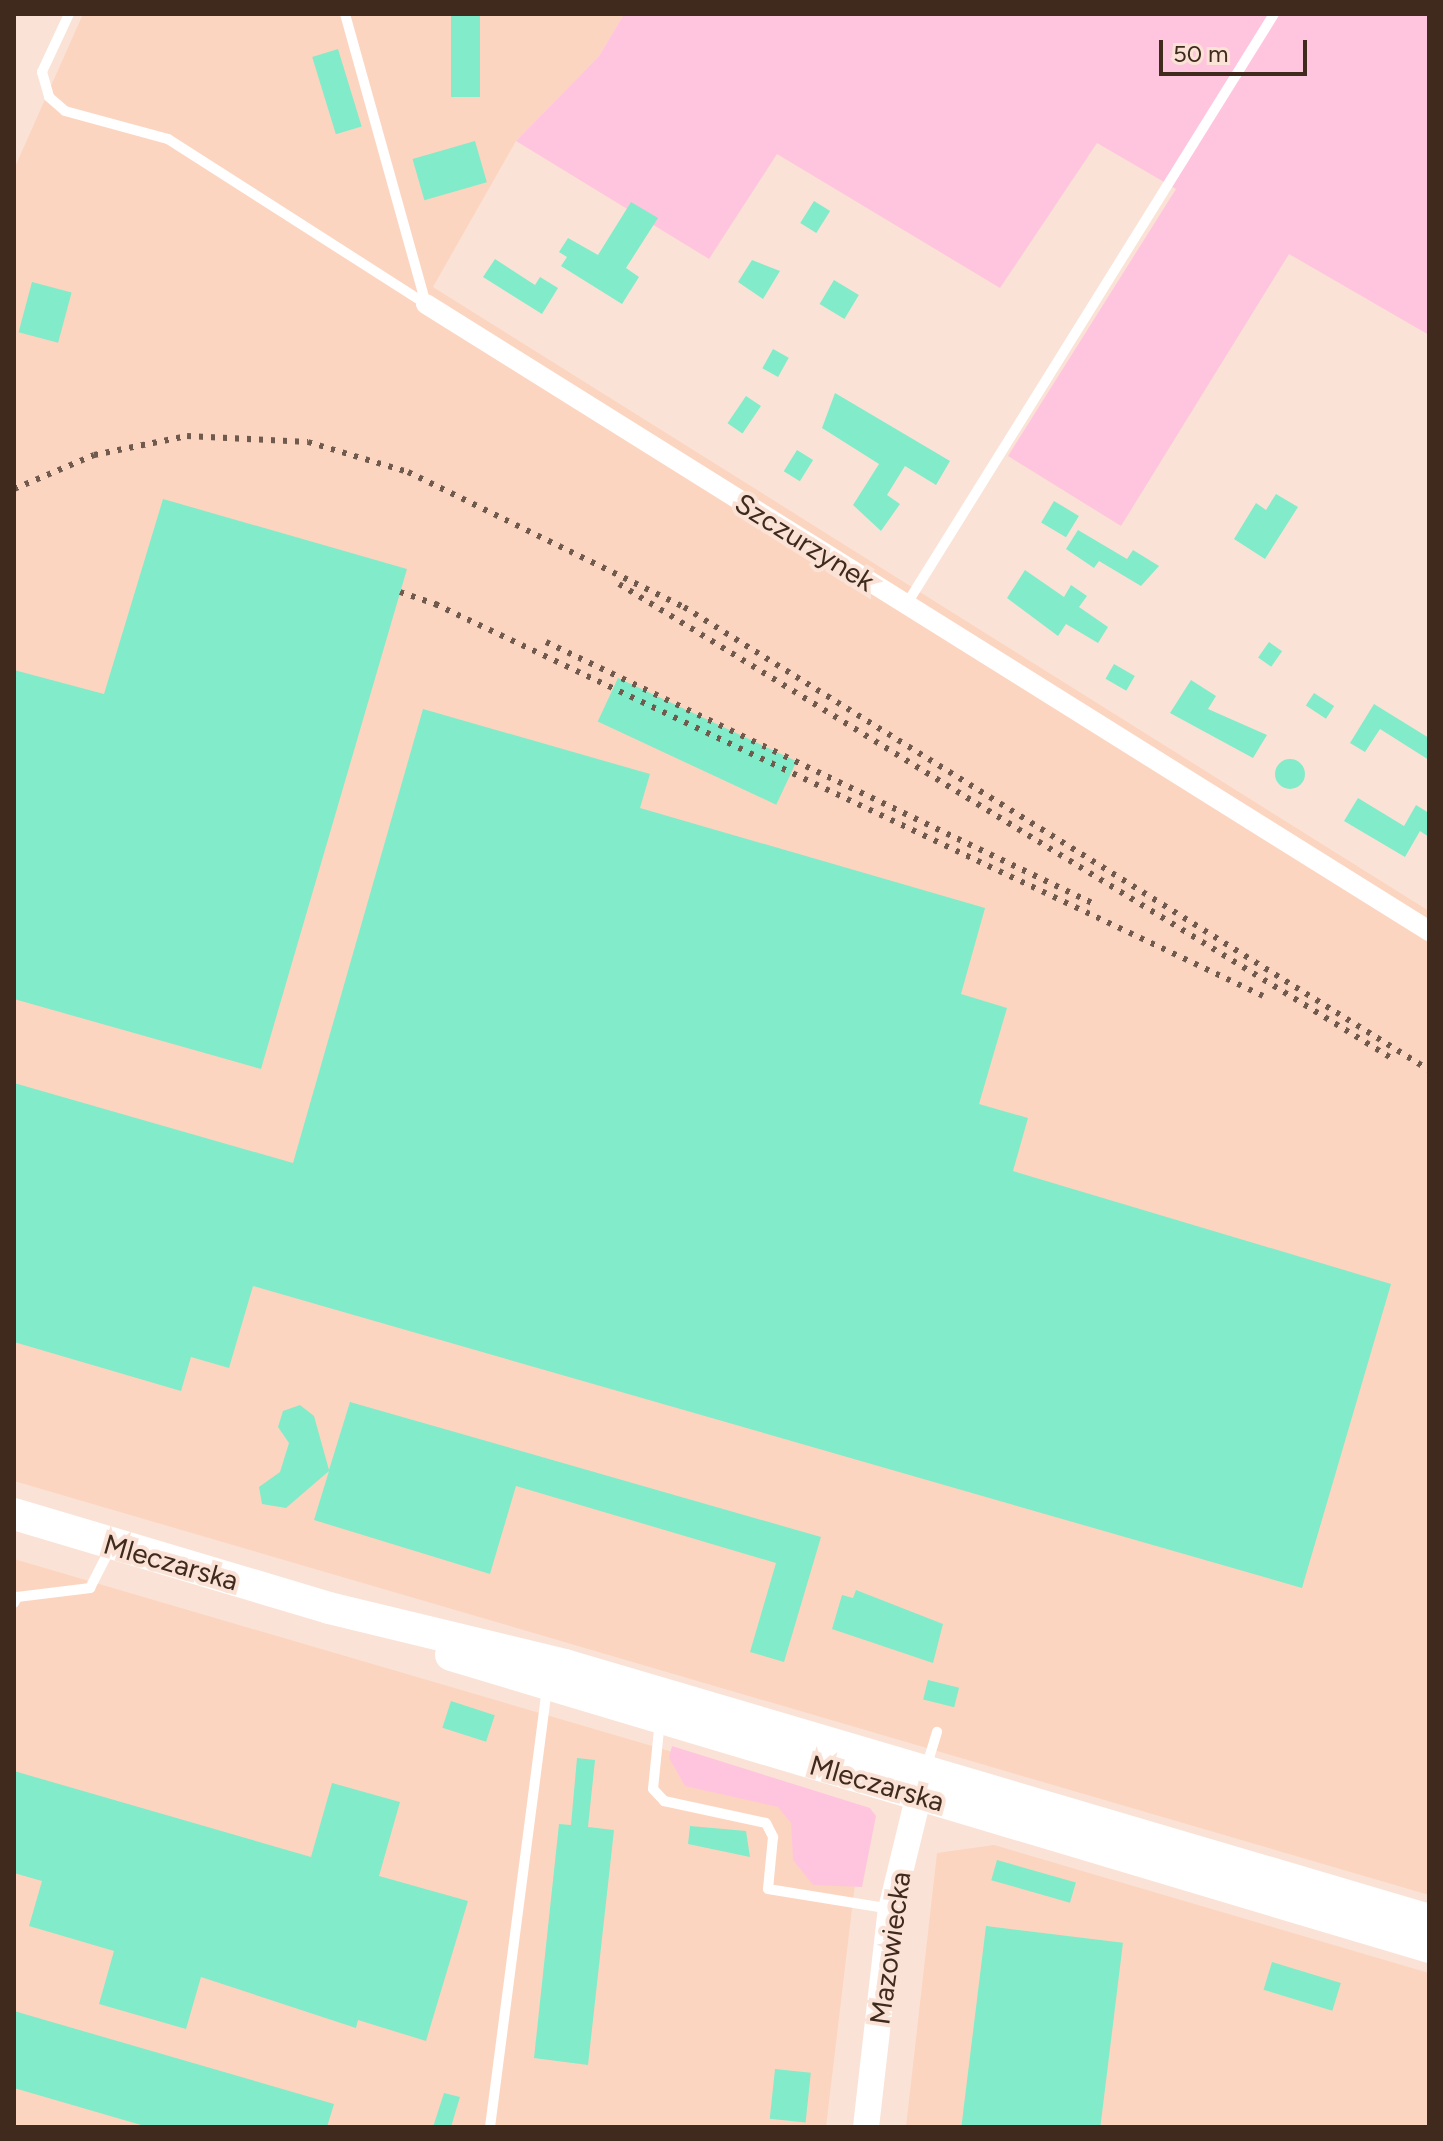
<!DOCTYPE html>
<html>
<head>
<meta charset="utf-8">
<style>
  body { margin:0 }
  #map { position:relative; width:1443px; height:2141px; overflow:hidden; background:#fae3d6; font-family:Figtree,sans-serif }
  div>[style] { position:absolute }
  .built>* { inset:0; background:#fcd5c0 }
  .green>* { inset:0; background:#ffc5de }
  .building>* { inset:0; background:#82ebc9; transform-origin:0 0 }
  .round { border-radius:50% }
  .service>* { height:10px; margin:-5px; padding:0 5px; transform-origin:5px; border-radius:5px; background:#fff }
  .minor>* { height:20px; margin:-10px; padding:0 10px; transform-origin:10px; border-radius:10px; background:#fff }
  .tertiary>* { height:26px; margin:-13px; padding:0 13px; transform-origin:13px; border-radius:13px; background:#fff }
  .primary>* { height:32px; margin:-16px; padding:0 16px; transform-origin:16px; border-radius:16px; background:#fff }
  .rail>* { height:6px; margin-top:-3px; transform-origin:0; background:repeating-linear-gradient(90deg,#70594d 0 4px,transparent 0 12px) }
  span { translate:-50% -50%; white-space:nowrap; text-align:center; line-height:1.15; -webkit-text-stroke:8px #fae3d6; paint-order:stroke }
  .street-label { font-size:28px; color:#402a1e }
  .frame { position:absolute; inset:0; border:16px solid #402a1e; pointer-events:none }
  .scale { position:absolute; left:1159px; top:40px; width:148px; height:36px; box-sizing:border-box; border:4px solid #402a1e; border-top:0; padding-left:10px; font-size:24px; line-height:28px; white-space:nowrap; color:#402a1e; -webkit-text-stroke:6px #fae3d6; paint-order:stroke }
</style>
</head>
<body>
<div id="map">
  <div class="built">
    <div style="clip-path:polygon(83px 14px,624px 14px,599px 56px,516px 141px,433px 287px,1429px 911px,1429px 1895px,14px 1481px,14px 169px)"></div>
    <div style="clip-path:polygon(14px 1559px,864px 1808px,826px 2127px,14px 2127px)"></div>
    <div style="clip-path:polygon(994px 1845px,1429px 1973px,1429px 2127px,906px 2127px,937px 1853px)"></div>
  </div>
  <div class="green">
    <div style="clip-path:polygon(624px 14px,1429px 14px,1429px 335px,1289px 254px,1121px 526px,1008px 456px,1176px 189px,1097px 143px,1000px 288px,777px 154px,709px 259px,516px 141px,599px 56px)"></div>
    <div style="clip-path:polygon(672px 1746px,870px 1808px,876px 1816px,862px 1887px,813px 1885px,793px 1860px,791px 1823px,778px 1807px,685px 1786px,669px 1758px)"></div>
  </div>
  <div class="building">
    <div style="left:451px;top:14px;width:29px;height:83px"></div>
    <div style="left:338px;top:49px;width:81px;height:27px;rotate:73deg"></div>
    <div style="left:475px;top:141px;width:43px;height:65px;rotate:74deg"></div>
    <div style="left:814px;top:201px;width:19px;height:26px;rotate:32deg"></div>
    <div style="clip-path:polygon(631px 202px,658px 218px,626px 268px,639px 277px,622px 304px,561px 266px,567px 257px,559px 252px,568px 238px,598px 255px)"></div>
    <div style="clip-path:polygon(495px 259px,535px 285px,540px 277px,558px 288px,542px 314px,483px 277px)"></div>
    <div style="clip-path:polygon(752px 260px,780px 271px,763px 299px,738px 282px)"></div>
    <div style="left:834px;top:280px;width:29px;height:28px;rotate:31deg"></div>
    <div style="left:32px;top:282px;width:41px;height:52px;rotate:15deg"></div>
    <div style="left:773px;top:349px;width:18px;height:22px;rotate:29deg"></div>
    <div style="clip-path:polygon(835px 393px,950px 461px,936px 485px,905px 466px,887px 495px,900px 504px,881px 531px,853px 505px,879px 464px,822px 428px)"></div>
    <div style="left:746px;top:396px;width:18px;height:33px;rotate:34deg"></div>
    <div style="left:797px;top:450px;width:19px;height:25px;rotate:32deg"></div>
    <div style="clip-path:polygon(1276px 494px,1298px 507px,1265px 559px,1234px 539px,1256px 503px,1266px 510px)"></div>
    <div style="clip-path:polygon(163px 499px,407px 569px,261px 1069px,14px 999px,14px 670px,104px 694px)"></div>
    <div style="left:1054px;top:501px;width:29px;height:25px;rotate:31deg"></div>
    <div style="clip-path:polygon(1078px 530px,1127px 559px,1133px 550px,1159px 566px,1141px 586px,1099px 561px,1094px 568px,1066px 549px)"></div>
    <div style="clip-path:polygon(1025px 570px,1064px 597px,1071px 585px,1087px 596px,1079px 607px,1108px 627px,1098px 643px,1066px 624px,1058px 636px,1007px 598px)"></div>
    <div style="left:1269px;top:642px;width:16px;height:19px;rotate:35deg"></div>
    <div style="left:1114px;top:664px;width:24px;height:17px;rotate:30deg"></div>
    <div style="left:618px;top:678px;width:197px;height:48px;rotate:25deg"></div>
    <div style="clip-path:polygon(1191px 680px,1216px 696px,1208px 709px,1267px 735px,1253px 758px,1170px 713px)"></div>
    <div style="left:1314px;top:693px;width:24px;height:15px;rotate:33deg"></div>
    <div style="clip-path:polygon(1374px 704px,1429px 738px,1429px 760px,1380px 729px,1365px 752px,1350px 743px)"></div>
    <div style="clip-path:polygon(423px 709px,650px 774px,640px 808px,985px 908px,961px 994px,1007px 1008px,979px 1104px,1028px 1118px,1013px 1171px,1391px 1284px,1302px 1588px,253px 1286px,229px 1368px,191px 1357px,181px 1391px,14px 1342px,14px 1083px,293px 1163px)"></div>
    <div class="round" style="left:1275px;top:759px;width:30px;height:30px"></div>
    <div style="clip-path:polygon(1358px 798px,1404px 826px,1416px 805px,1429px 813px,1429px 837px,1420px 831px,1405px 857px,1344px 821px)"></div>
    <div style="clip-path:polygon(350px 1402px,821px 1537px,784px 1662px,750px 1652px,776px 1563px,516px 1486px,490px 1574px,314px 1520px,329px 1471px,286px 1508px,262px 1504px,259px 1487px,280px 1472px,289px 1443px,278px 1427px,283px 1411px,300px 1405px,314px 1416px,329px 1470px)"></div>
    <div style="clip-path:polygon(856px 1590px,943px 1624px,933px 1663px,832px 1629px,842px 1595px,853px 1598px)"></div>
    <div style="left:928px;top:1680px;width:32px;height:20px;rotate:14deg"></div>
    <div style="left:451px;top:1701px;width:46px;height:28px;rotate:18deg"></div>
    <div style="clip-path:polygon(577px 1758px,595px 1760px,588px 1827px,614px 1830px,588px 2065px,534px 2058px,559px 1824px,571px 1825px)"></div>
    <div style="clip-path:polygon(14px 1771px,311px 1857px,332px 1783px,400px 1802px,379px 1876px,468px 1901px,426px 2041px,358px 2020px,356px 2028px,201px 1977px,186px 2029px,99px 2004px,114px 1951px,29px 1926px,42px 1881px,14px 1873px)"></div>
    <div style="clip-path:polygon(690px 1826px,746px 1831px,750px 1857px,688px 1844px)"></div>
    <div style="left:997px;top:1860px;width:82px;height:21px;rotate:16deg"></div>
    <div style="left:986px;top:1926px;width:138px;height:202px;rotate:7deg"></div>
    <div style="left:1272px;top:1962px;width:72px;height:29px;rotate:17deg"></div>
    <div style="clip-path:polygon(14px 2011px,334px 2104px,327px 2127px,148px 2127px,14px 2088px)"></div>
    <div style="left:775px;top:2069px;width:36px;height:50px;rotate:6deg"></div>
    <div style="clip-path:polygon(444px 2093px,460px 2097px,451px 2127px,433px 2127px)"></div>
  </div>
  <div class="service">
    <div style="left:69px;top:14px;width:64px;rotate:115deg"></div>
    <div style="left:42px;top:72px;width:26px;rotate:74deg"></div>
    <div style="left:49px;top:97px;width:21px;rotate:41deg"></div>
    <div style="left:65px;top:111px;width:107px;rotate:15.2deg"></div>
    <div style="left:168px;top:139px;width:306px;rotate:32.6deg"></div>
    <div style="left:345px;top:14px;width:301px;rotate:74.4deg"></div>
    <div style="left:906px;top:605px;width:696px;rotate:-58.09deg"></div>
    <div style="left:14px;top:1603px;width:7px;rotate:-63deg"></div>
    <div style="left:17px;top:1597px;width:74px;rotate:-7deg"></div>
    <div style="left:90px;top:1588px;width:46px;rotate:-62.9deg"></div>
    <div style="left:660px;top:1720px;width:69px;rotate:95.8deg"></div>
    <div style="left:653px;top:1789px;width:16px;rotate:47deg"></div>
    <div style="left:664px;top:1801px;width:104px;rotate:12.2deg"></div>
    <div style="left:766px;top:1823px;width:16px;rotate:63deg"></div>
    <div style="left:773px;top:1837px;width:52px;rotate:95.5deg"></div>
    <div style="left:768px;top:1889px;width:125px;rotate:9.2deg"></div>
    <div style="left:926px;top:1768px;width:38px;rotate:-73deg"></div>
    <div style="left:490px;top:2127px;width:443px;rotate:-82.6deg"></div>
  </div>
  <div class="minor">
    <div style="left:426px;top:304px;width:1183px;rotate:32.01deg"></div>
  </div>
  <div class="tertiary">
    <div style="left:866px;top:2127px;width:219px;rotate:-83.5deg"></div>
    <div style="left:891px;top:1909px;width:135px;rotate:-76.3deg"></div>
  </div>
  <div class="primary">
    <div style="left:14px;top:1514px;width:329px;rotate:16.6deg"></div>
    <div style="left:329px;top:1608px;width:243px;rotate:13.6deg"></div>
    <div style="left:565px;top:1665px;width:901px;rotate:16.44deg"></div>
    <div style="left:451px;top:1655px;width:1021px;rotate:16.62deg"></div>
  </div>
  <div class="rail">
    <div style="left:14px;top:489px;width:87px;rotate:-23deg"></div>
    <div style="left:94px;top:455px;width:95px;rotate:-11.5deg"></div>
    <div style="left:187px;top:436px;width:121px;rotate:2.8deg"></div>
    <div style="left:308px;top:442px;width:104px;rotate:16.7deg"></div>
    <div style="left:408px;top:472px;width:307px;rotate:26.1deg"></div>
    <div style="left:684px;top:607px;width:877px;rotate:31.86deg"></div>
    <div style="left:619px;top:584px;width:908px;rotate:31.54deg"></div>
    <div style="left:400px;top:592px;width:46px;rotate:18.8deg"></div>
    <div style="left:435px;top:604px;width:916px;rotate:25.33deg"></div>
    <div style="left:546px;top:642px;width:607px;rotate:25.55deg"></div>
  </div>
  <div class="street-label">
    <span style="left:805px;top:542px;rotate:32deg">Szczurzynek</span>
    <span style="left:171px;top:1562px;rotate:16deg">Mleczarska</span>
    <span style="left:877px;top:1783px;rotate:16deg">Mleczarska</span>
    <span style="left:890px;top:1948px;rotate:-82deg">Mazowiecka</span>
  </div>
  <div class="frame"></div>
  <div class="scale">50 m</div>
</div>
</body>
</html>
